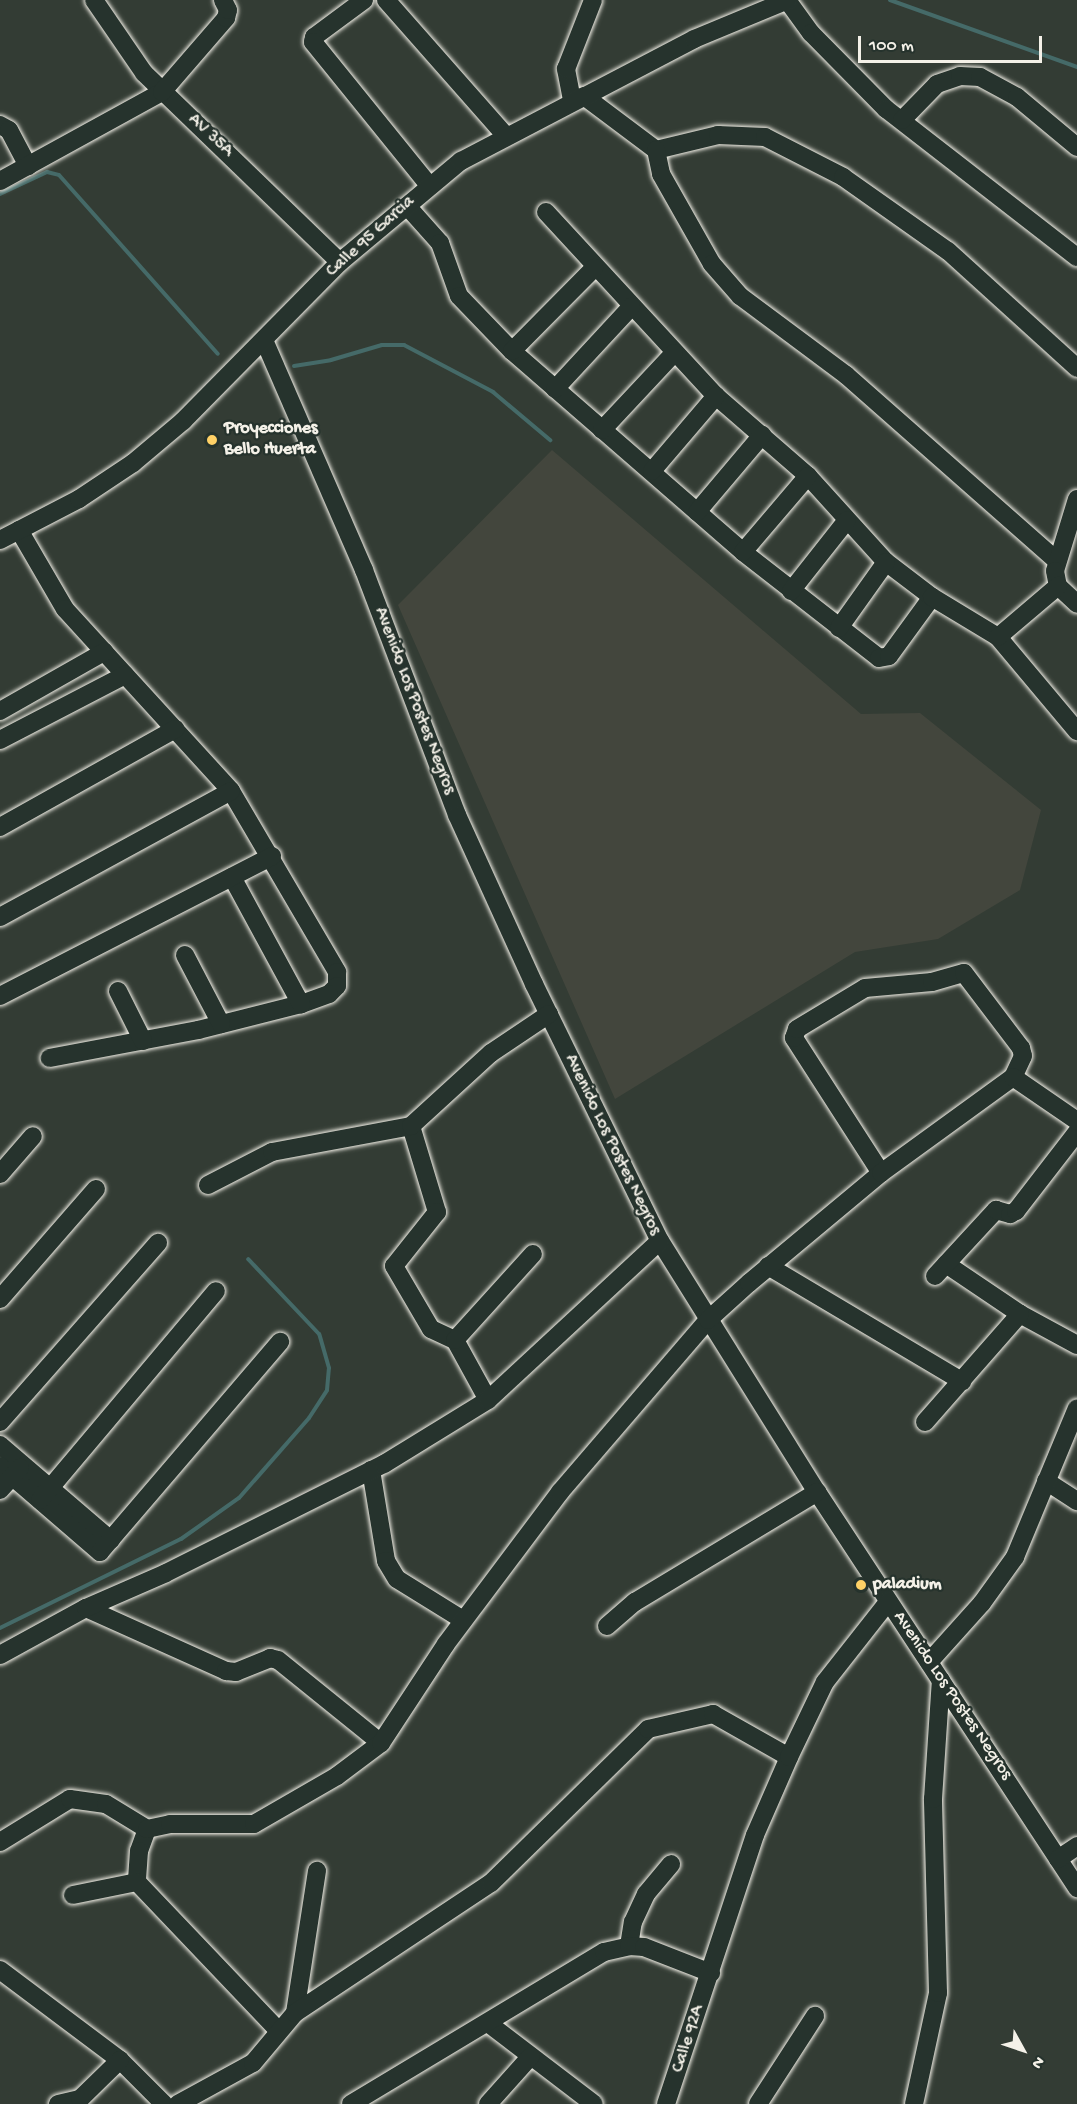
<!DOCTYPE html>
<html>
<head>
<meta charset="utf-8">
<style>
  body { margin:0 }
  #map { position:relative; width:1077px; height:2104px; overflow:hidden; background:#333c34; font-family:"Gochi Hand",sans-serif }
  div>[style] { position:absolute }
  .built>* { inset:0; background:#43463d }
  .stream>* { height:4px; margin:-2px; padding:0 2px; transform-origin:2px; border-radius:2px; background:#456a68 }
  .roads { filter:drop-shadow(0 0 2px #f4f1e8) drop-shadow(0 0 2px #f4f1e8) }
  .minor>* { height:18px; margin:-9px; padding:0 9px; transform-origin:9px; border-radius:9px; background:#26332d }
  .dots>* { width:16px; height:16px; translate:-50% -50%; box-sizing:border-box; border:3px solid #26332d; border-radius:50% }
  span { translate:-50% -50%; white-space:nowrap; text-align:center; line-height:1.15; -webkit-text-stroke:4.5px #26332d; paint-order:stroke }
  .street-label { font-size:18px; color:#f4f1e8 }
  .poi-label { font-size:18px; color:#f4f1e8; font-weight:700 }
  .left { translate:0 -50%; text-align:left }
  .north { position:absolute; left:993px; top:2020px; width:60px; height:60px; -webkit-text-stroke:4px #26332d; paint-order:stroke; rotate:130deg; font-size:16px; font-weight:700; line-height:24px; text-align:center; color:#f4f1e8 }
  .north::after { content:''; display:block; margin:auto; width:21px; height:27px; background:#f4f1e8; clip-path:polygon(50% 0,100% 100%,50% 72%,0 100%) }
  .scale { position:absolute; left:858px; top:36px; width:184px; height:27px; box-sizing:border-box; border:3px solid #f4f1e8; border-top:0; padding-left:8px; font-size:18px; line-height:21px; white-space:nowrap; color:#f4f1e8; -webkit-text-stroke:4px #26332d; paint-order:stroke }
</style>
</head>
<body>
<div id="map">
  <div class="built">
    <div style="clip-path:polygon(552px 450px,861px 714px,920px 713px,1041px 810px,1020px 890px,938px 939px,855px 952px,615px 1099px,398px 605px)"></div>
  </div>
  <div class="stream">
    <div style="left:890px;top:0;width:199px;rotate:19.7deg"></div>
    <div style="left:0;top:194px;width:52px;rotate:-25.1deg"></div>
    <div style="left:47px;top:172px;width:12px;rotate:14deg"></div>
    <div style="left:59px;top:175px;width:239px;rotate:48.4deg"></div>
    <div style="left:294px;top:366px;width:37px;rotate:-9deg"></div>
    <div style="left:331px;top:360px;width:53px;rotate:-16.4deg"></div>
    <div style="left:382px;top:345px;width:22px"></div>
    <div style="left:404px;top:345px;width:101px;rotate:27.8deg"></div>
    <div style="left:493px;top:392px;width:75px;rotate:40.1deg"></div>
    <div style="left:0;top:1628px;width:202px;rotate:-26.2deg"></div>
    <div style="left:181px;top:1539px;width:71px;rotate:-35.3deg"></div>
    <div style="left:239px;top:1498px;width:106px;rotate:-48.8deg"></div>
    <div style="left:309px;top:1418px;width:33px;rotate:-57deg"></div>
    <div style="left:327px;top:1390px;width:22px;rotate:-85deg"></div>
    <div style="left:329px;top:1368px;width:35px;rotate:-106deg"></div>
    <div style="left:319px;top:1334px;width:103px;rotate:-133.4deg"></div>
  </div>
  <div class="roads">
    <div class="minor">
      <div style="left:94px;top:0;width:88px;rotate:55.6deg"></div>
      <div style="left:144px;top:73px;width:272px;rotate:44deg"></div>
      <div style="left:364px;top:0;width:62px;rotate:143.5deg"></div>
      <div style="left:314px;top:37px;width:5px;rotate:101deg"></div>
      <div style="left:313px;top:42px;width:184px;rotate:51deg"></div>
      <div style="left:386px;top:0;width:180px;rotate:48.6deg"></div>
      <div style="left:787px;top:0;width:41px;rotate:54deg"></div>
      <div style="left:811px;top:33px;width:107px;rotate:45.4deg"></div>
      <div style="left:886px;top:109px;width:242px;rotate:37.8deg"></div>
      <div style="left:584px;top:96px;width:90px;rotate:36.9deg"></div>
      <div style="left:656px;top:150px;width:64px;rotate:-13.6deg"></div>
      <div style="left:718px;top:135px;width:47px;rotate:2.4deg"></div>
      <div style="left:765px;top:137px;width:88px;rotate:27.1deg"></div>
      <div style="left:843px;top:177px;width:128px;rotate:35.2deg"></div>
      <div style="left:948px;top:251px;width:174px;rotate:42.2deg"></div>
      <div style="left:572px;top:100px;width:32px;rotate:-101deg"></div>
      <div style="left:566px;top:69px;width:74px;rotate:-68.6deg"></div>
      <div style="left:902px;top:120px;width:50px;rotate:-45.8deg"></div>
      <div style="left:937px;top:84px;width:24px;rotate:-19deg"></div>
      <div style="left:960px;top:76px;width:20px;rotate:3deg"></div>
      <div style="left:980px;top:77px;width:42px;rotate:28.4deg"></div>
      <div style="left:1017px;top:97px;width:78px;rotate:39.8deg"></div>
      <div style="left:0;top:125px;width:10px;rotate:29deg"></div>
      <div style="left:9px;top:130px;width:41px;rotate:62.2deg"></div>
      <div style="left:656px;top:150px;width:25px;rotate:78deg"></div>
      <div style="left:661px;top:174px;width:103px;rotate:60.5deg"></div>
      <div style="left:712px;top:264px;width:43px;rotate:48.8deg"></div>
      <div style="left:740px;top:296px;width:132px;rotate:36.7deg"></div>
      <div style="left:846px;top:375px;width:281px;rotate:41.4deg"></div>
      <div style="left:0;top:181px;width:185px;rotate:-28.8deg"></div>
      <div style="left:162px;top:92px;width:98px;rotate:-49.1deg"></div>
      <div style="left:226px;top:18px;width:8px;rotate:-76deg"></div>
      <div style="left:228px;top:10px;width:11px;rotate:-117deg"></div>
      <div style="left:407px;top:206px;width:50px;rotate:48.3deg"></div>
      <div style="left:440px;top:243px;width:56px;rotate:70.3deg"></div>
      <div style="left:459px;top:296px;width:76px;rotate:46.1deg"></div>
      <div style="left:512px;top:351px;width:306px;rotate:41deg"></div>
      <div style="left:743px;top:552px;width:172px;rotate:37.9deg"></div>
      <div style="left:879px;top:658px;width:10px;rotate:-11deg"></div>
      <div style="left:889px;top:656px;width:73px;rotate:-53.9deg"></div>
      <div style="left:546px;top:212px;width:251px;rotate:47.3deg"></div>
      <div style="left:716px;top:396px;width:122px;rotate:41deg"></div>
      <div style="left:808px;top:476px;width:116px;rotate:47.8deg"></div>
      <div style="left:886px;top:562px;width:58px;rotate:37.3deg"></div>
      <div style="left:932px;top:597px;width:77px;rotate:31.2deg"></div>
      <div style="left:998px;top:637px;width:123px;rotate:50deg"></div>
      <div style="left:264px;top:340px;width:251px;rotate:66.5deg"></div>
      <div style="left:364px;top:570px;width:262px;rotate:69.2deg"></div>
      <div style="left:457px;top:815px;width:186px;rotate:65.5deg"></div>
      <div style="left:534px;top:984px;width:286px;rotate:63.9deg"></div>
      <div style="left:660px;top:1241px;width:296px;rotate:58deg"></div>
      <div style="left:817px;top:1492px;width:474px;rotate:56.7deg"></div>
      <div style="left:512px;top:351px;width:117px;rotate:-45.3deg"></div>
      <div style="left:555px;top:389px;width:112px;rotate:-47.2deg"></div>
      <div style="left:602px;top:430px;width:105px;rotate:-46.9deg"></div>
      <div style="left:652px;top:471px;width:99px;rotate:-49.5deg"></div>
      <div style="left:1077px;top:499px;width:75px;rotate:107deg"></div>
      <div style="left:1055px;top:571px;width:15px;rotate:79deg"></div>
      <div style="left:1058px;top:586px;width:26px;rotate:43deg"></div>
      <div style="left:697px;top:512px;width:101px;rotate:-49.8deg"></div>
      <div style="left:19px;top:530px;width:91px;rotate:59.8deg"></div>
      <div style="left:65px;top:609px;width:246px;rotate:47.6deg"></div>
      <div style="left:231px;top:791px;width:210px;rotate:59.6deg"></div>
      <div style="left:337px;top:972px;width:14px;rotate:90deg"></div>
      <div style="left:337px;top:986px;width:11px;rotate:135deg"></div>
      <div style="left:329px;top:994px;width:30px;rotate:160deg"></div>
      <div style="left:301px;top:1004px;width:106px;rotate:165.8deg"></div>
      <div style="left:198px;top:1030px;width:151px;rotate:169.3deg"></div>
      <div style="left:0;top:540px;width:89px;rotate:-27.4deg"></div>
      <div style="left:79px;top:499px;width:65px;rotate:-33.7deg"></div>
      <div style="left:133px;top:463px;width:65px;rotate:-40deg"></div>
      <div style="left:183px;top:421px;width:223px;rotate:-45.4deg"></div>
      <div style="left:340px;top:262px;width:158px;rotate:-39.9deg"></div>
      <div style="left:461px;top:161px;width:263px;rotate:-27.6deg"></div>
      <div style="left:694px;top:39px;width:102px;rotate:-22.5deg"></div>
      <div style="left:743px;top:552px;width:100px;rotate:-49.5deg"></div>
      <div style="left:791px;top:591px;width:90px;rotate:-51.7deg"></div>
      <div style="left:839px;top:628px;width:81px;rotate:-54.5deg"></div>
      <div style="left:998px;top:637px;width:79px;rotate:-40.4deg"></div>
      <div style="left:0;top:711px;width:120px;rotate:-29.6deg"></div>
      <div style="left:0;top:740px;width:141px;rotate:-27.5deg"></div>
      <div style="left:0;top:827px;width:201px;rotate:-29.2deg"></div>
      <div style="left:232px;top:877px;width:145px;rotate:61.5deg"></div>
      <div style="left:0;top:917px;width:263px;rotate:-28.6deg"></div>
      <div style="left:185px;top:955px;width:78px;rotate:62.4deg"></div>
      <div style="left:118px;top:991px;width:56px;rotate:63.4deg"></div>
      <div style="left:0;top:996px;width:306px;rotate:-27.2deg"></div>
      <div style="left:411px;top:1126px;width:90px;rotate:73.2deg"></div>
      <div style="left:437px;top:1212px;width:69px;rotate:128.5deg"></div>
      <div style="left:394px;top:1266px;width:73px;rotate:59.6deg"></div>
      <div style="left:431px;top:1329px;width:26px;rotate:25deg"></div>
      <div style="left:455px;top:1340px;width:68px;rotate:61.2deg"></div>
      <div style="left:881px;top:1173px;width:161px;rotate:-122.8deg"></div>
      <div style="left:794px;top:1038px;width:9px;rotate:-72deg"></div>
      <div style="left:797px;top:1029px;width:79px;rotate:-31.1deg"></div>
      <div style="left:865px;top:988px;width:67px;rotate:-5.1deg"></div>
      <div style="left:932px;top:982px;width:33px;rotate:-16deg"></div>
      <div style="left:964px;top:973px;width:94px;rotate:52.8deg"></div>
      <div style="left:1021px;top:1048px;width:8px;rotate:76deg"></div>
      <div style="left:1023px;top:1056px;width:23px;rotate:115deg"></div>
      <div style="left:0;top:1174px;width:50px;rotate:-49deg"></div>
      <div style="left:208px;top:1185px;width:72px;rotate:-27.3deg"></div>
      <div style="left:272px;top:1152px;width:141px;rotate:-10.6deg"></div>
      <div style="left:411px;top:1126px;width:108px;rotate:-42.4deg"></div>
      <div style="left:491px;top:1053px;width:70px;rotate:-33.9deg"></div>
      <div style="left:946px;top:1264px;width:89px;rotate:34deg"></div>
      <div style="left:1020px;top:1314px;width:65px;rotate:28.5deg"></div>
      <div style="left:768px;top:1266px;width:226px;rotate:30.7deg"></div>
      <div style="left:935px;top:1276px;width:90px;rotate:-47.3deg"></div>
      <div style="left:996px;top:1210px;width:15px;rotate:16deg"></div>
      <div style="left:1010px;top:1214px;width:7px;rotate:-27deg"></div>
      <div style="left:1016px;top:1211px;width:100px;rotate:-52.3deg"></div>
      <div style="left:0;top:1299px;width:146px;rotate:-48.9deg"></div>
      <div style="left:455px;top:1340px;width:116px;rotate:-47.8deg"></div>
      <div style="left:0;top:1422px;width:239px;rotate:-48.6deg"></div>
      <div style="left:925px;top:1422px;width:144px;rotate:-48.7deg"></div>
      <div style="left:0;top:1445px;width:146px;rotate:40.6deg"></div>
      <div style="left:0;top:1466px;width:132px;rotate:40.7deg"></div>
      <div style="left:100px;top:1552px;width:277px;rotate:-49.4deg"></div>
      <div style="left:371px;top:1470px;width:92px;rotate:80.6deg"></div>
      <div style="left:386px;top:1561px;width:21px;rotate:59deg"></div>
      <div style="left:397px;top:1579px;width:78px;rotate:31.8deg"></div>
      <div style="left:1046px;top:1481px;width:37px;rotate:33deg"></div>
      <div style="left:0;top:1490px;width:30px;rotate:-48deg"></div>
      <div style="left:40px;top:1500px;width:273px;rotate:-49.9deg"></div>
      <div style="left:86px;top:1608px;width:154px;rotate:24.2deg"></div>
      <div style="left:226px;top:1671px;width:10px;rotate:6deg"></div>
      <div style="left:236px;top:1672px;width:37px;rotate:-22deg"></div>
      <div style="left:270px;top:1658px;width:8px;rotate:14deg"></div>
      <div style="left:278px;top:1660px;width:132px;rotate:38.9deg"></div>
      <div style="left:607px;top:1626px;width:37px;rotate:-41deg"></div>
      <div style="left:635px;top:1602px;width:213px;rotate:-31.1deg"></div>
      <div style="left:0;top:1655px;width:98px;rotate:-28.7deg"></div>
      <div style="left:86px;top:1608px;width:87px;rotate:-23.6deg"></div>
      <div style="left:166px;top:1573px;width:244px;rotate:-26.6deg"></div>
      <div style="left:384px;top:1464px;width:122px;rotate:-31.6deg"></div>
      <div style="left:488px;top:1400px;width:234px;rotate:-42.8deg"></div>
      <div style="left:929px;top:1662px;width:79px;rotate:-48.1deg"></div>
      <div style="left:982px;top:1603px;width:57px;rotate:-54.3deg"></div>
      <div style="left:1015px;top:1557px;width:161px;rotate:-67.4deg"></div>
      <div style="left:147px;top:1829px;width:23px;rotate:110deg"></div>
      <div style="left:139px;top:1851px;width:31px;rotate:94deg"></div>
      <div style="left:137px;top:1882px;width:204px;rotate:46.4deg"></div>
      <div style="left:0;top:1842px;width:82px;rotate:-31.6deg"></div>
      <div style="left:70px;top:1799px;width:36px;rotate:8deg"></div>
      <div style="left:106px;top:1804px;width:48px;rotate:31.4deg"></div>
      <div style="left:147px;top:1829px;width:24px;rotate:-12deg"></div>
      <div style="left:170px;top:1824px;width:84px"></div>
      <div style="left:254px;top:1824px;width:96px;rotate:-30deg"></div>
      <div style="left:337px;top:1776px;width:55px;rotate:-36.9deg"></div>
      <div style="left:381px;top:1743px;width:118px;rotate:-56.7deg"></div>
      <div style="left:446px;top:1644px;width:190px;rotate:-53.1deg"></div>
      <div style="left:560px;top:1492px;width:227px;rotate:-49.3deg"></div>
      <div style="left:708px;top:1320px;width:55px;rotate:-42.1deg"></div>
      <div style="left:749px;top:1283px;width:172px;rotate:-39.8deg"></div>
      <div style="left:881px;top:1173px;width:163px;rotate:-36deg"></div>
      <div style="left:1013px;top:1077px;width:78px;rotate:34.5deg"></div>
      <div style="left:1058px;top:1859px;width:23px;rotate:-34deg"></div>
      <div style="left:73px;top:1895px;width:65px;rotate:-11.5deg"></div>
      <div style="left:629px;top:1946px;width:24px;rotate:-81deg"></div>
      <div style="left:633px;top:1922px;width:31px;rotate:-65deg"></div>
      <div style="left:646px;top:1894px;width:39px;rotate:-50deg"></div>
      <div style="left:0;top:1970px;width:150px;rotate:36.9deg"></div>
      <div style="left:120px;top:2060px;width:62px;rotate:45deg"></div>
      <div style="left:295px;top:2013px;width:144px;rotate:-81.2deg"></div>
      <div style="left:488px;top:2023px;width:133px;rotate:37.4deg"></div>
      <div style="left:58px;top:2104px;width:23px;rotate:-13deg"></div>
      <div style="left:80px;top:2099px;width:56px;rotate:-44.3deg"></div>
      <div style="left:178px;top:2104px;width:85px;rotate:-28.7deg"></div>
      <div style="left:253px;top:2063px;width:65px;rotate:-50deg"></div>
      <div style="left:295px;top:2013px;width:235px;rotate:-33.6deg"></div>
      <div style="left:491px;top:1883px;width:220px;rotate:-44.4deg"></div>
      <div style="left:648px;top:1729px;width:67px;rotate:-13deg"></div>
      <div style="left:713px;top:1714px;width:87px;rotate:29.5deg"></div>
      <div style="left:351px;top:2104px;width:295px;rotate:-31deg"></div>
      <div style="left:604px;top:1952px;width:26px;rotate:-13deg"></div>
      <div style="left:629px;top:1946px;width:15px;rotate:4deg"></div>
      <div style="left:644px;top:1947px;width:72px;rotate:21.2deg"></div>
      <div style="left:488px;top:2104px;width:64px;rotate:-48.1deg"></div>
      <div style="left:666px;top:2104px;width:283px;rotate:-71.7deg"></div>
      <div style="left:755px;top:1835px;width:85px;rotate:-66.4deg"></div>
      <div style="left:789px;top:1757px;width:83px;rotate:-64.4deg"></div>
      <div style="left:825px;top:1682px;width:102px;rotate:-51.8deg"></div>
      <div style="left:758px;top:2104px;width:105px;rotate:-57.1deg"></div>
      <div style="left:914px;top:2104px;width:114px;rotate:-77.8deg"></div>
      <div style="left:938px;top:1993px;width:194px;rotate:-91.5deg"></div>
      <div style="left:933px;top:1799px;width:119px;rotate:-86.2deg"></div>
    </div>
  </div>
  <div class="dots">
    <div style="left:212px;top:440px;background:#ffd166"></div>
    <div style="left:861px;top:1585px;background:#ffd166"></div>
  </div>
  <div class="street-label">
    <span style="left:210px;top:136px;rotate:43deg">AV 35A</span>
    <span style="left:371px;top:237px;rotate:-42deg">Calle 95 Garcia</span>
    <span style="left:414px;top:701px;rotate:69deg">Avenido Los Postes Negros</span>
    <span style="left:612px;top:1145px;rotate:64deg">Avenido Los Postes Negros</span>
    <span style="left:952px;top:1696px;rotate:56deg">Avenido Los Postes Negros</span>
    <span style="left:689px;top:2039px;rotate:-72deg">Calle 92A</span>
  </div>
  <div class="poi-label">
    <span class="left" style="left:224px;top:440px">Proyecciones<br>Bello Huerta</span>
    <span class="left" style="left:873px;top:1585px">paladium</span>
  </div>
  <div class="north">N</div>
  <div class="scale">100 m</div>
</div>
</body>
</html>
